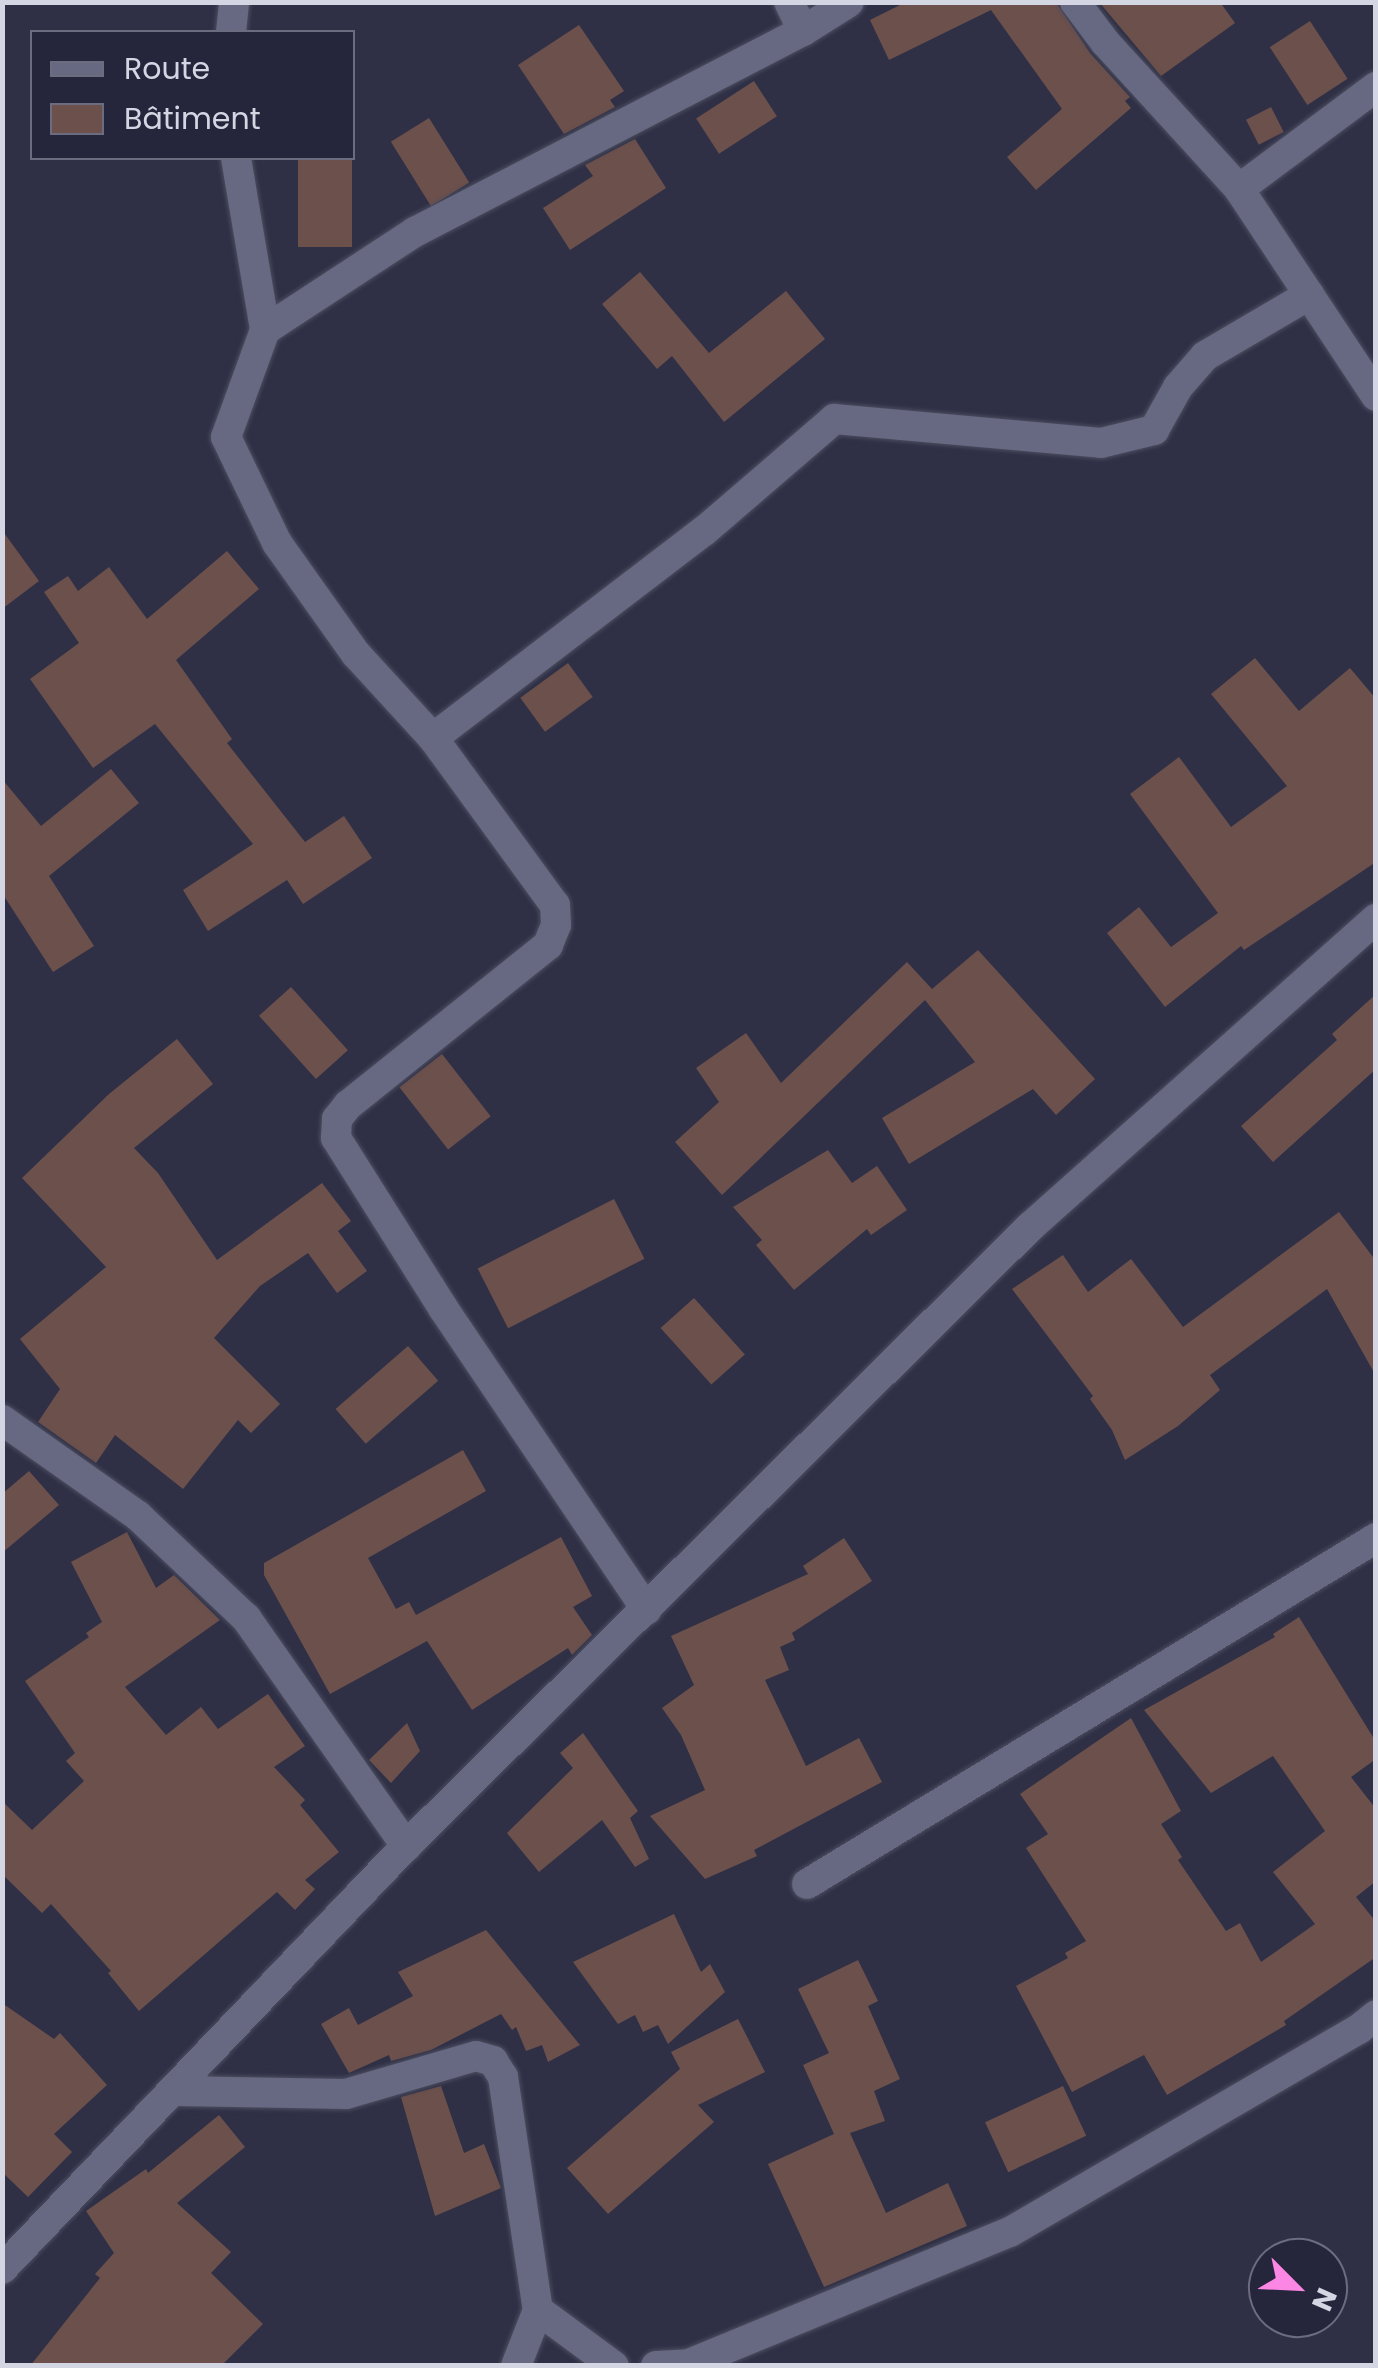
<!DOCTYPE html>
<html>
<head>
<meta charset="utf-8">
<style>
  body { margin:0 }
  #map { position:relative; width:1378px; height:2368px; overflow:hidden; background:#2f3046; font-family:Poppins,sans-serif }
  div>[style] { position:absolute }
  .building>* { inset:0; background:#6c504c; transform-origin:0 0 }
  .roads { filter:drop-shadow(0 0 2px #4c4d60) drop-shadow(0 0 2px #4c4d60) }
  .minor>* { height:30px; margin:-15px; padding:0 15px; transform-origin:15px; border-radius:15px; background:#666981 }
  span { translate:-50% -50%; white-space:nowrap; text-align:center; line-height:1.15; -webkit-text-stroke:8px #25263b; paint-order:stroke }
  .frame { position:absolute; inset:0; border:5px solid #d4d6e4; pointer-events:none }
  .legend { position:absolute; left:30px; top:30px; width:325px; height:130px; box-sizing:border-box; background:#25263b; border:2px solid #6b6c7f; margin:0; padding:12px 18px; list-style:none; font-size:30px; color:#d4d6e4 }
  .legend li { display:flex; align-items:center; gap:20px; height:50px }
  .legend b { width:50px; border:2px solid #6b6c7f }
  .north { position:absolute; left:1248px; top:2238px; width:100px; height:100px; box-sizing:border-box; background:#25263b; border:2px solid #6b6c7f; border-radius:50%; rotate:114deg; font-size:28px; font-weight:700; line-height:40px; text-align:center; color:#d4d6e4 }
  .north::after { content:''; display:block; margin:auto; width:35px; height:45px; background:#fc86e4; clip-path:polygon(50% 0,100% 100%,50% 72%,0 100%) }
</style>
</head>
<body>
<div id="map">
  <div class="building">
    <div style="clip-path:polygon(906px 2px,1056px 2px,1090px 53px,1130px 97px,1125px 101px,1131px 108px,1036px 190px,1007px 157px,1062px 109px,991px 10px,889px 60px,870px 20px)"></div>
    <div style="clip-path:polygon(1099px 2px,1220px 2px,1235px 23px,1161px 76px)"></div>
    <div style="left:1310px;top:21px;width:69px;height:48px;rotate:57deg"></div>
    <div style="clip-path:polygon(579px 25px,624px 91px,610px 100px,615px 107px,564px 134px,518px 65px)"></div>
    <div style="left:754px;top:81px;width:42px;height:69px;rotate:57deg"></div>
    <div style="left:1271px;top:107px;width:28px;height:28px;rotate:63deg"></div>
    <div style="left:429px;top:118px;width:76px;height:45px;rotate:58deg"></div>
    <div style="clip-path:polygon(635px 139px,666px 188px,570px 250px,543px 208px,593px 176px,585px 165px)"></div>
    <div style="left:298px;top:158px;width:54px;height:89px"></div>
    <div style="clip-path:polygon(640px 272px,709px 353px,786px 291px,825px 339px,724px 422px,672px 356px,657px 369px,602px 304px)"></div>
    <div style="clip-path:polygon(2px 530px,39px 581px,2px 609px)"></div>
    <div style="clip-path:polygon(227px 551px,259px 589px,176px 660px,232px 739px,227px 743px,305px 842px,344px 816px,372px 858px,303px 904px,287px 880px,208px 931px,183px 890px,253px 844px,155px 724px,93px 768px,30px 679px,79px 643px,44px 592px,68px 576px,78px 591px,109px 567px,147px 619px)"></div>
    <div style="clip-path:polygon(1255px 658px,1299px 711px,1350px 668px,1376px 699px,1376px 862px,1244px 950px,1241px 946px,1165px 1007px,1107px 933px,1139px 907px,1171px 947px,1218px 913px,1130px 794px,1179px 757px,1231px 827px,1287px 786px,1211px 694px)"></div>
    <div style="left:568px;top:663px;width:42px;height:59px;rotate:54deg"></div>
    <div style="clip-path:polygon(111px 769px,139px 803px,49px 876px,94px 946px,53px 972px,2px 893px,2px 779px,41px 826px)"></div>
    <div style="clip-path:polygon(978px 950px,1095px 1079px,1056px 1115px,1033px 1089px,909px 1164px,882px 1118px,975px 1062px,925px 1000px,722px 1195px,675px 1142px,719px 1102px,696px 1068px,746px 1033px,781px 1083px,907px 962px,932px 989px)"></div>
    <div style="left:291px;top:987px;width:85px;height:43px;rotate:48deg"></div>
    <div style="clip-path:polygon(1376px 994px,1376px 1069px,1273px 1162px,1241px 1126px,1337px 1040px,1332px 1034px)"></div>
    <div style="clip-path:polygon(177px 1039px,213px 1084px,134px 1148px,158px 1173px,217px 1260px,322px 1183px,351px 1221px,338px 1231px,367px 1271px,337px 1293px,308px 1253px,260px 1286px,214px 1338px,280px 1404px,251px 1433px,238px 1420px,183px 1489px,115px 1435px,96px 1463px,38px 1422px,60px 1389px,20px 1339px,106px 1267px,22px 1178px,109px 1094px)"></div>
    <div style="left:442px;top:1054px;width:79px;height:54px;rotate:52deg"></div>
    <div style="clip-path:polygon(828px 1150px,852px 1183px,877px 1166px,907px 1210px,871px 1235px,867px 1229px,794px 1290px,756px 1245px,762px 1240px,733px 1207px)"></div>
    <div style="left:614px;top:1199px;width:67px;height:153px;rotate:63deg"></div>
    <div style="clip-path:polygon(1339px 1212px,1376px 1261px,1376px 1376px,1327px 1289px,1210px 1375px,1220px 1390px,1178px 1426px,1125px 1460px,1112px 1430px,1090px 1399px,1093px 1396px,1012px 1289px,1063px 1255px,1088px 1292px,1131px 1259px,1183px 1327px)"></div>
    <div style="left:694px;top:1298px;width:76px;height:45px;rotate:48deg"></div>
    <div style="left:408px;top:1346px;width:46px;height:96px;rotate:49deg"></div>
    <div style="clip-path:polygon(463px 1450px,486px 1491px,368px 1558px,396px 1609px,409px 1602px,416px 1615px,561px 1537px,592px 1596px,573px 1607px,592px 1635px,572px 1655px,568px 1648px,472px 1710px,427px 1641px,330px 1694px,264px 1575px,264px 1563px)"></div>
    <div style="clip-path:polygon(29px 1471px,59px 1505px,2px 1553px,2px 1494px)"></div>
    <div style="clip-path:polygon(127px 1532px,156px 1588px,174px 1575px,220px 1620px,125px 1687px,166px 1735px,201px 1707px,218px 1729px,268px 1694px,305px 1746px,274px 1767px,305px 1800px,300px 1805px,339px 1852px,305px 1880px,315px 1889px,295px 1910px,277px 1892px,139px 2011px,108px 1973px,111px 1971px,51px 1904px,42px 1913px,2px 1874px,2px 1801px,32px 1830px,84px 1781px,66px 1761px,75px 1753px,25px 1681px,89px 1637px,86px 1633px,102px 1622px,71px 1562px)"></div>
    <div style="clip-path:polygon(844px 1538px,872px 1581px,792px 1633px,795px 1640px,780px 1647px,789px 1670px,765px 1680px,806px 1766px,859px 1738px,882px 1782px,754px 1850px,757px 1856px,705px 1879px,650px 1816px,705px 1790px,681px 1735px,662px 1708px,694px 1685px,671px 1636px,808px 1574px,803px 1566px)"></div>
    <div style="clip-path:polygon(1299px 1617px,1376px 1742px,1376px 1759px,1351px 1777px,1376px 1809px,1376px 1881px,1356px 1897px,1376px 1922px,1376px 1957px,1284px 2021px,1286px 2025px,1167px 2095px,1144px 2055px,1072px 2092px,1016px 1986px,1068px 1958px,1065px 1953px,1086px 1941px,1026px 1848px,1048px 1834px,1020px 1794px,1131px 1718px,1181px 1811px,1161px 1824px,1182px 1857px,1178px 1860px,1226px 1931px,1240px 1923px,1261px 1962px,1315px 1924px,1273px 1872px,1325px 1831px,1273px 1756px,1211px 1793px,1144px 1710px,1275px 1637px,1273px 1634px)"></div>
    <div style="clip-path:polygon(407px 1723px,420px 1751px,391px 1783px,369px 1760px)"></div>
    <div style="clip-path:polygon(583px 1733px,638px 1811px,630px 1818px,649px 1859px,635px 1867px,602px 1820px,539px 1872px,507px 1833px,573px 1768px,560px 1753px)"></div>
    <div style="clip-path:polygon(674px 1914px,701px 1972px,710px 1964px,725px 1992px,668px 2044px,658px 2025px,643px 2032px,635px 2015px,618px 2024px,573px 1962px)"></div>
    <div style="clip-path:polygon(486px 1930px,580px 2045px,548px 2062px,542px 2045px,526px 2051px,516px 2027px,512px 2030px,501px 2014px,431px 2050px,391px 2061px,389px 2055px,349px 2073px,321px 2024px,349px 2008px,358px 2025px,413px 1996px,398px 1972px)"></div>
    <div style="clip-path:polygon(858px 1960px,878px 2001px,868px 2006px,900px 2079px,874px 2091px,885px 2121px,850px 2133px,886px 2213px,948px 2183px,967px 2226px,824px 2287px,768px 2164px,834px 2134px,803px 2065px,829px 2053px,798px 1989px)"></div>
    <div style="clip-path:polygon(2px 2003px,54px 2039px,60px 2033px,107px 2085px,54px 2134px,72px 2152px,28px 2197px,2px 2172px)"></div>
    <div style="clip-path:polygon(738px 2019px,765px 2072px,698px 2105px,714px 2122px,608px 2214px,567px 2168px,680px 2069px,671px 2052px)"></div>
    <div style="clip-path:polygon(441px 2086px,464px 2153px,484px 2144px,501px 2188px,435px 2216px,401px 2097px)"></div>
    <div style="left:1063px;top:2086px;width:55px;height:86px;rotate:65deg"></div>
    <div style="clip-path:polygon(219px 2115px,245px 2147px,177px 2203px,231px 2252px,211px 2273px,263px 2324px,221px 2366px,30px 2366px,100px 2278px,95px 2274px,114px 2253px,86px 2211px,146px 2169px,148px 2173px)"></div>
  </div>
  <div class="roads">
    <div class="minor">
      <div style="left:789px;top:2px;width:32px;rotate:64deg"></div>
      <div style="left:1075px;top:2px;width:50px;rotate:53.1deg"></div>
      <div style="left:1105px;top:42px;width:199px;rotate:47.6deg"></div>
      <div style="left:1239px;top:189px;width:248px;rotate:56.5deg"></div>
      <div style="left:231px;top:32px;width:30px;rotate:-84deg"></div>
      <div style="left:236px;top:158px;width:174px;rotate:80.4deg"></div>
      <div style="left:265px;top:330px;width:114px;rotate:110deg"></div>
      <div style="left:226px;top:437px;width:118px;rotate:64.3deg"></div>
      <div style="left:277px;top:543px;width:136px;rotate:54.6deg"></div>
      <div style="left:356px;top:654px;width:114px;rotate:47.5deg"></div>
      <div style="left:433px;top:738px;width:207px;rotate:53.9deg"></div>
      <div style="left:555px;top:905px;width:20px;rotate:87deg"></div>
      <div style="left:556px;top:925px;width:22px;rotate:112deg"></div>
      <div style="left:548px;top:945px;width:256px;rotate:141.3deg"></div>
      <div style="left:348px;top:1105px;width:18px;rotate:128deg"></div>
      <div style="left:337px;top:1119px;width:19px;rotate:93deg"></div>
      <div style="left:336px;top:1138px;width:201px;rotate:57.8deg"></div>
      <div style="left:443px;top:1308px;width:364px;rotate:56deg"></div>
      <div style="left:1239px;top:189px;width:171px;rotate:-36.7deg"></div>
      <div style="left:265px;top:330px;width:179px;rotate:-33.2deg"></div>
      <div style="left:415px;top:232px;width:437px;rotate:-27.4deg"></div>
      <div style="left:803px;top:31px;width:54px;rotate:-32.2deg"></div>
      <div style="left:433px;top:738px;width:341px;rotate:-37.4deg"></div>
      <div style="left:704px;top:531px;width:172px;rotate:-40.7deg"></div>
      <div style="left:834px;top:419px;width:268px;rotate:5.1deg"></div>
      <div style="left:1101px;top:443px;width:55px;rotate:-13.8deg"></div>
      <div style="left:1154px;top:430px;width:49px;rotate:-60.8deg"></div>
      <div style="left:1178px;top:387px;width:41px;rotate:-48.9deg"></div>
      <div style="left:1205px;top:356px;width:121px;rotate:-30.4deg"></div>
      <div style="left:2px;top:1420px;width:166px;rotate:35.2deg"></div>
      <div style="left:138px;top:1516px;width:149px;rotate:43.4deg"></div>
      <div style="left:246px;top:1618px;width:279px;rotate:54.9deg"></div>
      <div style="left:807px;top:1884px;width:666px;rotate:-31.3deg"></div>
      <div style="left:177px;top:2091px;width:169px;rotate:1deg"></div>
      <div style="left:346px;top:2094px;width:135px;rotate:-16.3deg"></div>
      <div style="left:476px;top:2056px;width:18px;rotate:16deg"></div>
      <div style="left:493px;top:2061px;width:19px;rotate:58deg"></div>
      <div style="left:503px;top:2077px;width:236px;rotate:81.5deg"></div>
      <div style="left:538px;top:2310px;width:94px;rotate:36.4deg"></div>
      <div style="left:2px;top:2269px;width:585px;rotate:-46.32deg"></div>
      <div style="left:406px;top:1846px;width:879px;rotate:-44.77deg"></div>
      <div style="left:1030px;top:1227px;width:463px;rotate:-41.7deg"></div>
      <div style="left:516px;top:2366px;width:60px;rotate:-68.6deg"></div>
      <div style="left:656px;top:2366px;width:33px;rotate:-3deg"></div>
      <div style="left:689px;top:2364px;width:347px;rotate:-22.4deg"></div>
      <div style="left:1010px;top:2232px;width:404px;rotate:-30.2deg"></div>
      <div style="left:1359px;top:2029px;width:22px;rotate:-39deg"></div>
    </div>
  </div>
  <div class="frame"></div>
  <ul class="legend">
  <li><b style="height:12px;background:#666981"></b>Route</li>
  <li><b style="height:28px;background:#6c504c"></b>Bâtiment</li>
  </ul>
  <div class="north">N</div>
</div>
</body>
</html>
